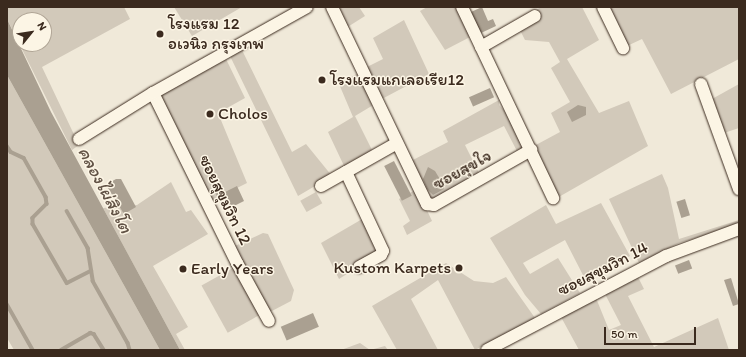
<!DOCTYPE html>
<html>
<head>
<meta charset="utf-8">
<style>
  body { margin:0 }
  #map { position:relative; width:746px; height:357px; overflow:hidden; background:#f0e9d9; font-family:Itim,"Playpen Sans Thai",sans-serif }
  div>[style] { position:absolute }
  .green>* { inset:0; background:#d2c9ba; transform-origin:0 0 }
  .water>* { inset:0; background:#aaa091; transform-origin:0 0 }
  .stream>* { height:3.5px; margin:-1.75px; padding:0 1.75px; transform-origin:1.75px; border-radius:1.75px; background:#aaa091 }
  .roads { filter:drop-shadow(0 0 1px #3b2a1e) drop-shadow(0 0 1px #3b2a1e) }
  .minor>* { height:12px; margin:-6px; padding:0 6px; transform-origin:6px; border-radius:6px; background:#fcf5e5 }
  .dots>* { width:11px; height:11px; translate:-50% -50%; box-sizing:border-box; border:2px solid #fcf5e5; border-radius:50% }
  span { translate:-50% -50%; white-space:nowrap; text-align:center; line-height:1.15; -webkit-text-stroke:3px #fcf5e5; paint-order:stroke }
  .poi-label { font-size:17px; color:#3b2a1e }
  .left { translate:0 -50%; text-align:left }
  .right { translate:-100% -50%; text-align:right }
  .street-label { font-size:17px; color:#3b2a1e }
  .water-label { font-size:18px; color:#625346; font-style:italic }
  .frame { position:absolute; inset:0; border:8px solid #3b2a1e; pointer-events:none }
  .north { position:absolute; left:12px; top:12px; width:40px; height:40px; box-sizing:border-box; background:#fcf5e5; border:1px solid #afa495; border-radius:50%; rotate:60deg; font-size:11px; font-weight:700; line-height:16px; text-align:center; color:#3b2a1e }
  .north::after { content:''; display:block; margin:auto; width:14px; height:18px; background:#3b2a1e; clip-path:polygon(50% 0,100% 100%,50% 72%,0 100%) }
  .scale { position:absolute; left:604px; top:327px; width:92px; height:18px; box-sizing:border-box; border:2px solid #3b2a1e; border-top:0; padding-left:5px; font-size:12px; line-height:14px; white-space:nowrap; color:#3b2a1e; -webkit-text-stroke:3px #fcf5e5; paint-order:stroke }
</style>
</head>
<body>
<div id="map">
  <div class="green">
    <div style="clip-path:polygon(evenodd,7px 7px,124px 7px,130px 19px,42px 67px,79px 145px,72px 150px,7px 19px,7px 7px,20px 20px,44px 20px,44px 44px,20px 44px,20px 20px)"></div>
    <div style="clip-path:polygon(174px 7px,242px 7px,192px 36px)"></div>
    <div style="clip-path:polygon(336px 7px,359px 7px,365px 16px,346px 28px)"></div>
    <div style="clip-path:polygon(427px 7px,459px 7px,472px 36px,445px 50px,420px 11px)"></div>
    <div style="clip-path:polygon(541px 7px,582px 7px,599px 40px,567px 59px,599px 113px,629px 101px,648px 146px,557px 198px,534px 146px,560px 132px,551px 113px,570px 102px,551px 68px,560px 62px,549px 42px,525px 40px,520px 30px,533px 12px)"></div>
    <div style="clip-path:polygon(607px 7px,739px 7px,739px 59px,671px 94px,642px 39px,627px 46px)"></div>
    <div style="clip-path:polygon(404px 20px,429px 74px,380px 100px,365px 68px,383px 59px,373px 38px)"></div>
    <div style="clip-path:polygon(242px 50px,292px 152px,306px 144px,332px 176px,298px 196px,230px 56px)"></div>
    <div style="clip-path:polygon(226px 59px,245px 98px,218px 113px,247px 183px,211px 201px,159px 95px)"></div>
    <div style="clip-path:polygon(360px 72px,375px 104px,355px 116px,373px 152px,345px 168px,328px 132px,353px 117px,339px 84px)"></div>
    <div style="clip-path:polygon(7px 75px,160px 350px,14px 350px,7px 338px)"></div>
    <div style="clip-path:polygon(739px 84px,739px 128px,724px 133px,712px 99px)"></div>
    <div style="clip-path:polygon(499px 100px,499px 105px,506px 112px,525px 148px,518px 153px,504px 126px,465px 145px,480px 175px,434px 202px,427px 200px,409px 162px,448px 142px,443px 131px)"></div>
    <div style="clip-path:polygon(662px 174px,668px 188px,679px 239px,739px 220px,739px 225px,679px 243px,639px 263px,609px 199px)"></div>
    <div style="clip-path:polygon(171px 182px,186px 212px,191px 210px,208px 234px,153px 266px,188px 327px,176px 334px,185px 350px,180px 350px,103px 208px,137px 205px)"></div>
    <div style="clip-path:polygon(417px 189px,432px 221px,407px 235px,403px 226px,410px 221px,399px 199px)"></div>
    <div style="left:316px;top:192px;width:13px;height:18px;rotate:61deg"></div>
    <div style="clip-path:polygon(601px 203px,630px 256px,585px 279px,565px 240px,523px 263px,530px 274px,558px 258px,580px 293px,541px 314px,525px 295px,490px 238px,546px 205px,556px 224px)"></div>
    <div style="clip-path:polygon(364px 218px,378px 254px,339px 279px,321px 243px)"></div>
    <div style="clip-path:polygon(263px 233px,268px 234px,294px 290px,291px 301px,270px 312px,235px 246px)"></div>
    <div style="clip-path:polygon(446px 263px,474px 281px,493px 283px,506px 277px,535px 318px,475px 350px,438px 280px,411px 299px,438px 350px,397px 350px,372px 306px)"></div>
    <div style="left:233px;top:268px;width:54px;height:36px;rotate:61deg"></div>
    <div style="clip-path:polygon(638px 277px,644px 289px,628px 296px,654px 347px,718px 318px,729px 350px,579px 350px,561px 317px,596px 298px,609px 330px,621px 325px,605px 294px)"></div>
    <div style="clip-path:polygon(360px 343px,370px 350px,385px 346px,388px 350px,341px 350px)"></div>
  </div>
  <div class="water">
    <div style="clip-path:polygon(482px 7px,488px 21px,493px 19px,496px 26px,481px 33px,471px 12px)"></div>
    <div style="clip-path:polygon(7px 19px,51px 112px,180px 350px,160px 350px,7px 75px)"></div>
    <div style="left:490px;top:88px;width:10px;height:23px;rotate:66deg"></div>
    <div style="clip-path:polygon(578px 105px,586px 107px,586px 115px,572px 122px,567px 112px)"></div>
    <div style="left:394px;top:161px;width:39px;height:11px;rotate:63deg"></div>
    <div style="clip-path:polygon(428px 167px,435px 171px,444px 186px,444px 189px,433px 195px,427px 189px,423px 179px)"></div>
    <div style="clip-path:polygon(116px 179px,121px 179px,136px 207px,124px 214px,108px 188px,109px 183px)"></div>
    <div style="clip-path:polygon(222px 186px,225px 192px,237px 186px,244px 201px,224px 211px,213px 188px)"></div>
    <div style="left:685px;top:199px;width:17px;height:9px;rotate:73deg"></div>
    <div style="left:689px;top:260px;width:9px;height:15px;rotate:69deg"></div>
    <div style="clip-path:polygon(731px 278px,739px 304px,733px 306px,724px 280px)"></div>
    <div style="left:313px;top:313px;width:15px;height:35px;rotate:67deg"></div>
  </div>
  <div class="stream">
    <div style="left:7px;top:146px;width:7px;rotate:56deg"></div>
    <div style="left:11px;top:152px;width:14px;rotate:25deg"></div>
    <div style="left:24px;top:158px;width:45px;rotate:60.6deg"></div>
    <div style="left:46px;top:197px;width:7px;rotate:82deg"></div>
    <div style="left:47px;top:204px;width:20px;rotate:135deg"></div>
    <div style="left:33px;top:218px;width:6px;rotate:90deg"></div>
    <div style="left:33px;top:224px;width:68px;rotate:60deg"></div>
    <div style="left:67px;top:283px;width:27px;rotate:-27deg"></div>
    <div style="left:67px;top:211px;width:43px;rotate:60.4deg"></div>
    <div style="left:88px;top:248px;width:33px;rotate:81deg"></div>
    <div style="left:93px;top:281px;width:71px;rotate:60.6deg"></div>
    <div style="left:128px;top:343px;width:7px;rotate:74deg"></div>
    <div style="left:7px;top:304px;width:53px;rotate:60.5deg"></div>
    <div style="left:61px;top:350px;width:34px;rotate:-30deg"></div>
    <div style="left:90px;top:333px;width:4px;rotate:14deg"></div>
    <div style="left:94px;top:334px;width:19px;rotate:58deg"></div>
  </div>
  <div class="roads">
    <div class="minor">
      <div style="left:332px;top:7px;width:219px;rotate:64.3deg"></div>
      <div style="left:427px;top:204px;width:7px;rotate:8deg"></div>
      <div style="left:434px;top:205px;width:112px;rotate:-29.6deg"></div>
      <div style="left:462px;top:7px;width:212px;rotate:64.5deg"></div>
      <div style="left:603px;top:7px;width:46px;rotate:64deg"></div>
      <div style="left:481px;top:47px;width:62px;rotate:-29.9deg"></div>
      <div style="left:701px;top:84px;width:112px;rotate:70.1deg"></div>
      <div style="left:153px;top:93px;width:190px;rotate:63.7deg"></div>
      <div style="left:237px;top:263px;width:66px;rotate:61.1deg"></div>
      <div style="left:79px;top:139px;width:87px;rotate:-31.9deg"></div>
      <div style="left:153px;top:93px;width:176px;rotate:-29.2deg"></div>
      <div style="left:346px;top:172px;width:87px;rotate:64.9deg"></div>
      <div style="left:383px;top:251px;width:4px;rotate:117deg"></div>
      <div style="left:381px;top:255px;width:25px;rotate:151deg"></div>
      <div style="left:321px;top:186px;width:87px;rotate:-29.5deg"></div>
      <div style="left:487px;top:350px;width:202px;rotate:-27.7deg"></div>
      <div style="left:666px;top:256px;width:78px;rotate:-20.3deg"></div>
    </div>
  </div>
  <div class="dots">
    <div style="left:160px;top:34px;background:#3b2a1e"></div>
    <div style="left:322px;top:80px;background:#3b2a1e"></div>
    <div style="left:210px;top:114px;background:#3b2a1e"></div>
    <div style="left:459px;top:268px;background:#3b2a1e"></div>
    <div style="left:183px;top:269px;background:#3b2a1e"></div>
  </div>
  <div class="poi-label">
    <span class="left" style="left:168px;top:34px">โรงแรม 12<br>อเวนิว กรุงเทพ</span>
    <span class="left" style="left:330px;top:80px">โรงแรมแกเลอเรีย12</span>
    <span class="left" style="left:218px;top:114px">Cholos</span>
    <span class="right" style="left:451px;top:268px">Kustom Karpets</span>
    <span class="left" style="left:191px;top:269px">Early Years</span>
  </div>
  <div class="street-label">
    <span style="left:462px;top:170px;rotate:-29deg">ซอยสุขใจ</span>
    <span style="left:225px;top:200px;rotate:64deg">ซอยสุขุมวิท 12</span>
    <span style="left:603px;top:269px;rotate:-27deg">ซอยสุขุมวิท 14</span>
  </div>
  <div class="water-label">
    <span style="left:105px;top:190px;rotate:62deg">คลองไผ่สิงโต</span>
  </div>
  <div class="frame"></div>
  <div class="north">N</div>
  <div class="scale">50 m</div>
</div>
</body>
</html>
